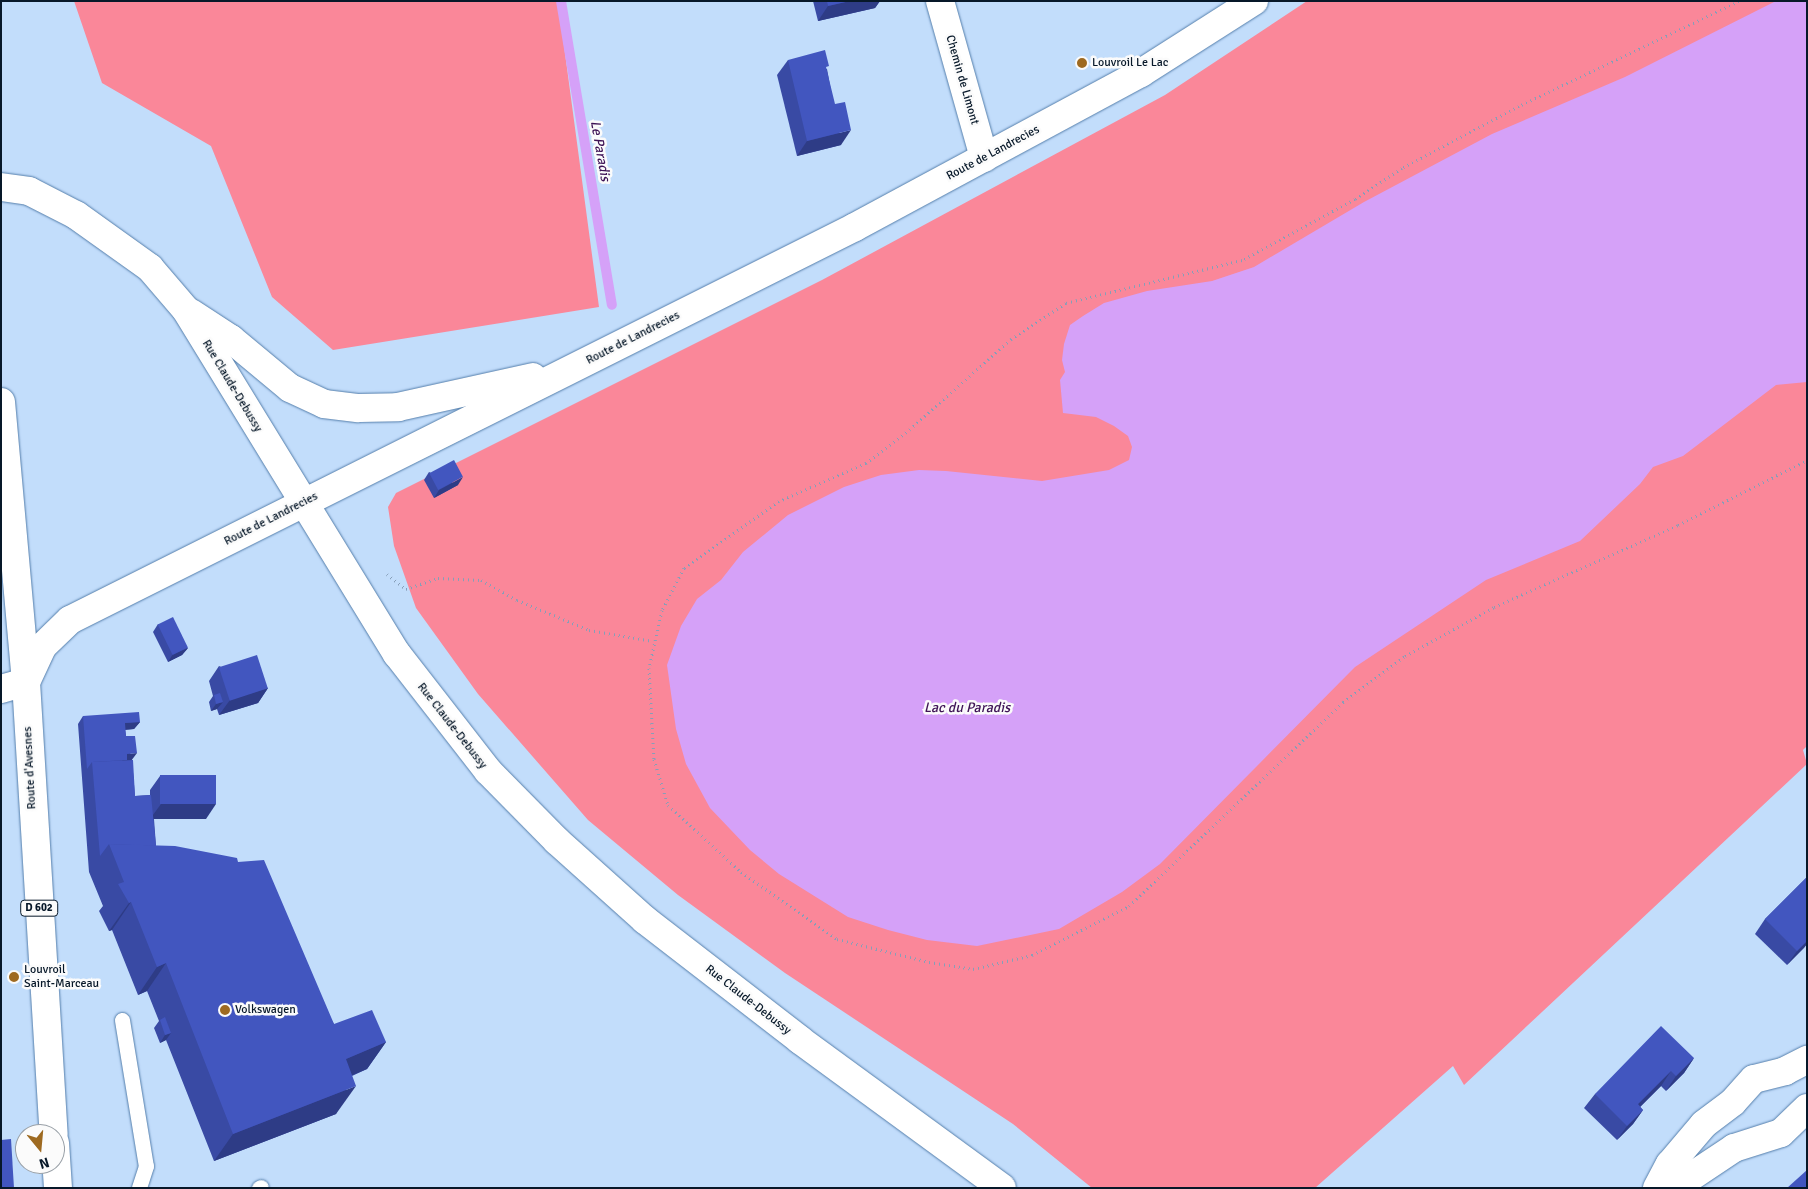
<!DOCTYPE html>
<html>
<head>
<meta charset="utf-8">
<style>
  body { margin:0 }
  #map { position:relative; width:1808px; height:1189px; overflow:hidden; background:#c2ddfb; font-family:Signika,sans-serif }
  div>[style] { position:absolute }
  .green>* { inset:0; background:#fa8799 }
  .water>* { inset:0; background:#d5a1f8 }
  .stream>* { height:10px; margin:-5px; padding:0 5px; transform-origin:5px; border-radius:5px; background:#d5a1f8 }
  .path>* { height:3px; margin-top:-1.5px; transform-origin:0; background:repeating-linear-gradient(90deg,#869eb8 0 1px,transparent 0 5px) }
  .roads { filter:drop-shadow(0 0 1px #547eab) drop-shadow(0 0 1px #547eab) }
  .service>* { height:15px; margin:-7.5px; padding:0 7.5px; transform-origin:7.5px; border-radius:7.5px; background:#fff }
  .minor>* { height:28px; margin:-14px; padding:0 14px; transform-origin:14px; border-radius:14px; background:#fff }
  .tertiary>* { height:28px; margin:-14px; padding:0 14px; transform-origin:14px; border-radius:14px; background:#fff }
  .secondary>* { height:28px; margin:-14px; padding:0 14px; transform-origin:14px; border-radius:14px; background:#fff }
  .primary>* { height:28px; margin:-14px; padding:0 14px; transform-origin:14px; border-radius:14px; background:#fff }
  .wall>* { inset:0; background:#394aa4 }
  .shaded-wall>* { inset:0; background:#2e3c86 }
  .building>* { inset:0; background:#4256bf; transform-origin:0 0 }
  .dots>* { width:14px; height:14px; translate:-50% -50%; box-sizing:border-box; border:2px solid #fbfbfb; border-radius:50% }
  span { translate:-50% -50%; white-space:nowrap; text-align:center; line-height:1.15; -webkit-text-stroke:5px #fbfbfb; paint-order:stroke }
  .shield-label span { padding:1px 4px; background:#fbfbfb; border:1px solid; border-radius:4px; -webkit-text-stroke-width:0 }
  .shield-label { font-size:11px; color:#071829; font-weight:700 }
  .poi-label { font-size:12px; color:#071829 }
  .left { translate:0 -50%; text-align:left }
  .street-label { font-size:12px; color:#071829 }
  .water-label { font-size:14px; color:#3e1356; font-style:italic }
  .frame { position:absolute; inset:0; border:2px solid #071829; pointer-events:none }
  .north { position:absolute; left:15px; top:1124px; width:50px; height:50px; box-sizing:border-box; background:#fbfbfb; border:1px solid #99a0a7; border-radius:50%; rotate:163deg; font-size:14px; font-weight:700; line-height:20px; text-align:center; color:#071829 }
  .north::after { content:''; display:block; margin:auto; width:18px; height:22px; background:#9e6a21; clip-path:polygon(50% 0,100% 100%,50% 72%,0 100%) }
</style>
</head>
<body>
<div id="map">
  <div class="green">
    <div style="clip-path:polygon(74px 1px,558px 1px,599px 307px,333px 350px,272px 297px,211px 146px,102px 83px)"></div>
    <div style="clip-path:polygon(1307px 1px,1807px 1px,1807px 746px,1803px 750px,1807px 764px,1464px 1085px,1453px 1066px,1315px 1188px,1092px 1188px,1013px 1124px,785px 973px,678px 895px,588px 820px,478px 694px,416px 608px,394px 546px,388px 507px,396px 493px,822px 280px,1165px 95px)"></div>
  </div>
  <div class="water">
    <div style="clip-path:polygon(1776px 1px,1807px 1px,1807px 382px,1776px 385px,1683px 456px,1653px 467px,1640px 484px,1580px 541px,1486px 580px,1355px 667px,1160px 864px,1122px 892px,1059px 929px,977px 946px,927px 940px,888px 930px,848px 917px,779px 874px,750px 850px,710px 808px,686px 764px,676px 729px,667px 665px,681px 626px,697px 599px,721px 580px,743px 552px,788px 515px,844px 487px,881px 475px,919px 470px,946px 471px,1042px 481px,1109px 470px,1129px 460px,1132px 447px,1128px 436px,1114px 426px,1096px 417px,1063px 413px,1060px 380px,1065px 372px,1062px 360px,1064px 344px,1070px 325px,1083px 316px,1104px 303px,1147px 291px,1212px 281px,1254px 267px,1364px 202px,1492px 134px,1625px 77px)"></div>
  </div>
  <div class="stream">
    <div style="left:561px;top:1px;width:308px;rotate:80.5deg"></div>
  </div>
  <div class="path">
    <div style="left:1739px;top:1px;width:244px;rotate:154.5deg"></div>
    <div style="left:1519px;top:106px;width:132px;rotate:152.1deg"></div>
    <div style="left:1402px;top:168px;width:56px;rotate:146.6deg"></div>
    <div style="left:1355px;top:199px;width:128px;rotate:151.6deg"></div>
    <div style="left:1242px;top:260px;width:181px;rotate:166.3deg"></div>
    <div style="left:1066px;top:303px;width:66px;rotate:146.8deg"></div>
    <div style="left:1011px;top:339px;width:135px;rotate:138.3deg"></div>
    <div style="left:910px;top:429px;width:56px;rotate:142.3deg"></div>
    <div style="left:866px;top:463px;width:95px;rotate:156.4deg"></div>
    <div style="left:779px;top:501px;width:116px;rotate:144.8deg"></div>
    <div style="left:684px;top:568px;width:47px;rotate:117.6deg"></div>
    <div style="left:662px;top:610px;width:59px;rotate:102.6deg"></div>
    <div style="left:649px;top:668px;width:91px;rotate:86.9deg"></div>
    <div style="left:654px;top:759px;width:48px;rotate:73.1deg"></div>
    <div style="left:668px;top:805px;width:99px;rotate:42.5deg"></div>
    <div style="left:741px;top:872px;width:117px;rotate:34.9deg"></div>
    <div style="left:837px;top:939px;width:95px;rotate:14deg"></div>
    <div style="left:929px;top:962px;width:45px;rotate:9deg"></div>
    <div style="left:973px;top:969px;width:61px;rotate:-13.3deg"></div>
    <div style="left:1032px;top:955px;width:109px;rotate:-26.8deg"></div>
    <div style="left:1129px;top:906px;width:296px;rotate:-43.6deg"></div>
    <div style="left:1343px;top:702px;width:77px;rotate:-36.6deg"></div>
    <div style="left:1405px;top:656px;width:102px;rotate:-28.8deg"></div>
    <div style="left:1494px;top:607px;width:201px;rotate:-24deg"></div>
    <div style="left:1678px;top:525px;width:144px;rotate:-26.7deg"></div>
    <div style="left:387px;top:574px;width:24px;rotate:38deg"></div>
    <div style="left:406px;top:589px;width:34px;rotate:-19deg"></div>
    <div style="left:438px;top:578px;width:43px;rotate:2.7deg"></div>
    <div style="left:481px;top:580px;width:41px;rotate:29.1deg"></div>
    <div style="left:517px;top:600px;width:78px;rotate:22.6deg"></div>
    <div style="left:589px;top:630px;width:65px;rotate:9.8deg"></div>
  </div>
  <div class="roads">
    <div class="service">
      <div style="left:122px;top:1020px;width:148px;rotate:80.7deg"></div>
      <div style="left:146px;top:1166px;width:23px;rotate:108deg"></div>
      <div style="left:259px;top:1188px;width:2px;rotate:-27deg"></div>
    </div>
    <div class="minor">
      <div style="left:940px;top:1px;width:163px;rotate:74.3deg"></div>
      <div style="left:1657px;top:1188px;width:27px;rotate:-62deg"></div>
      <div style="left:1670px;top:1164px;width:52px;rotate:-49.6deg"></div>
      <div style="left:1704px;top:1124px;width:36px;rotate:-37deg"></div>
      <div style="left:1733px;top:1102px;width:31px;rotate:-48deg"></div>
      <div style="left:1754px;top:1079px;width:32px;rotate:-14deg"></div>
      <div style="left:1785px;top:1071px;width:25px;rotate:-27deg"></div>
      <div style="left:1674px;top:1188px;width:72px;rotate:-33.7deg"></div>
      <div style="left:1734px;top:1148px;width:49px;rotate:-17.7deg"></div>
      <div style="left:1781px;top:1133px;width:36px;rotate:-44deg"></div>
    </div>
    <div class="tertiary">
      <div style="left:1px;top:689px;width:26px;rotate:-16deg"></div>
    </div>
    <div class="secondary">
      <div style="left:1px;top:187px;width:28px;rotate:8deg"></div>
      <div style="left:29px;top:191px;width:53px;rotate:27.1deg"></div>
      <div style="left:76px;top:215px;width:91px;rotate:35.6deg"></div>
      <div style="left:150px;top:268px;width:55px;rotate:49.4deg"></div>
      <div style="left:186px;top:310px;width:404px;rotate:58.5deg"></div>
      <div style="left:397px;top:654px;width:148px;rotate:52.1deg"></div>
      <div style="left:488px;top:771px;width:98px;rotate:45.4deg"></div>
      <div style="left:557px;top:841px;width:118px;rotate:41.9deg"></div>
      <div style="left:645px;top:920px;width:196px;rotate:37.7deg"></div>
      <div style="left:800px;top:1040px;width:250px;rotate:36.2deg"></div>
      <div style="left:191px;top:313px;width:48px;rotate:33deg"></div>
      <div style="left:231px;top:339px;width:77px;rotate:39.7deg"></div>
      <div style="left:290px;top:388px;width:38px;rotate:25deg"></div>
      <div style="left:324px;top:404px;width:35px;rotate:7deg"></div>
      <div style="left:359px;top:408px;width:39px;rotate:-1deg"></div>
      <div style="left:398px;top:407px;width:138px;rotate:-12.5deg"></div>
      <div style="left:26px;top:682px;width:38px;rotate:-65deg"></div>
      <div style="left:42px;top:647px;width:39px;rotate:-44deg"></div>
      <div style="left:70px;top:620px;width:878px;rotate:-26.59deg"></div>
      <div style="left:855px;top:227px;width:325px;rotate:-28.3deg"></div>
      <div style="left:1141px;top:73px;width:134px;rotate:-32.5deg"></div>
    </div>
    <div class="primary">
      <div style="left:1px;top:402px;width:281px;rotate:84.9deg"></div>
      <div style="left:26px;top:682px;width:453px;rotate:86.5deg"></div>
      <div style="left:55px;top:1143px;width:45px;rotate:86.2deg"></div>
    </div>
  </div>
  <div class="wall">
    <div style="clip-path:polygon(813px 1px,880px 1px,875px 8px,818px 21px)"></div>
    <div style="clip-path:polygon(788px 60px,827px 69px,841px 145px,797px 156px,777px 75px)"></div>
    <div style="clip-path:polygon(429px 472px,458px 485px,434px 498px,424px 480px)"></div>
    <div style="clip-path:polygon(158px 624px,188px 648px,182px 655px,168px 662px,153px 632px)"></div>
    <div style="clip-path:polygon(219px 666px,268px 688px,258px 703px,219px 715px,217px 709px,211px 711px,209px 702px,213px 696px,209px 681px)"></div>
    <div style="clip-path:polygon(83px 716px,140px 722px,134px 729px,125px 730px,126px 736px,132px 760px,135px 796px,150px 795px,150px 790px,160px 776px,206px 819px,154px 819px,156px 846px,238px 862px,334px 1024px,386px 1042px,367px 1069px,352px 1076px,336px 1114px,214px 1161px,166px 1040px,160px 1043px,154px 1028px,159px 1021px,147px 991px,138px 995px,112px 930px,109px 931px,99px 911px,103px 906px,89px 872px,78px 724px)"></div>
    <div style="clip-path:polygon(1807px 877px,1807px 944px,1787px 965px,1755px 934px,1765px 919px)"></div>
    <div style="clip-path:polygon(1694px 1058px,1684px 1073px,1666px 1091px,1661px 1086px,1640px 1107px,1643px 1110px,1633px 1124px,1617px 1140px,1584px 1108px,1595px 1094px)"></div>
  </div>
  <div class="shaded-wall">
    <div style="clip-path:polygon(850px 1px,880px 1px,875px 8px,818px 21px,828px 6px)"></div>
    <div style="clip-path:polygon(851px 130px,841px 145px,797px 156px,807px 141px)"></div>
    <div style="clip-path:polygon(463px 477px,458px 485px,434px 498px,439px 490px)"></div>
    <div style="clip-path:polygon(188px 648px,182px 655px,168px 662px,173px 654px)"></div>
    <div style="clip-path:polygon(268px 688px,258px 703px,219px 715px,230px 700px)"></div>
    <div style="clip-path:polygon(223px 702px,217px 709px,211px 711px,216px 704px)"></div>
    <div style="clip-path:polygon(140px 722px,134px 729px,119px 730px,125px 723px)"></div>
    <div style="clip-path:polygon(137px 753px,131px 761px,122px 761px,127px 754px)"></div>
    <div style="clip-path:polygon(161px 804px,216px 804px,206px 819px,150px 819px)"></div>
    <div style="clip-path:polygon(131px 902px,112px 930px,109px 931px,129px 903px)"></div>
    <div style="clip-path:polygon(1807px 941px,1807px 944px,1804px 948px,1787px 965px,1797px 951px)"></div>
    <div style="clip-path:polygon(166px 963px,147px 991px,138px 995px,157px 967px)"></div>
    <div style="clip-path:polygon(171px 1033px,166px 1040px,160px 1043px,165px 1035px)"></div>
    <div style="clip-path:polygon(386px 1042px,367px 1069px,326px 1086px,346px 1059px)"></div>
    <div style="clip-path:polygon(1694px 1058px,1684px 1073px,1666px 1091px,1676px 1076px)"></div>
    <div style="clip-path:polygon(1671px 1071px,1661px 1086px,1628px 1119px,1638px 1104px)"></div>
    <div style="clip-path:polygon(356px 1086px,336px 1114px,214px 1161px,233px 1134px)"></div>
    <div style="clip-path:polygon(1643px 1110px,1633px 1124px,1617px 1140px,1627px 1126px)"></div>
  </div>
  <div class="building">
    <div style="clip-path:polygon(827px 1px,850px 1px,828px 6px)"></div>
    <div style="clip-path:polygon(825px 50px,829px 66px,826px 67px,835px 104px,845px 102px,851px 130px,807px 141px,788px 60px)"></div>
    <div style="left:454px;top:460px;width:19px;height:28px;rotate:62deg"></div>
    <div style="left:173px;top:617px;width:34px;height:17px;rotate:64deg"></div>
    <div style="left:257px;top:655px;width:35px;height:40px;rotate:72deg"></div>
    <div style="clip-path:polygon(220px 693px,223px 702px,216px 704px,214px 695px)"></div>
    <div style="clip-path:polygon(139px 712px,140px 722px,125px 723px,126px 736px,135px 736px,137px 753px,127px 754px,127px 760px,92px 762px,87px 769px,83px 716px)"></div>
    <div style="clip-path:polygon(133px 760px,135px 796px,151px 795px,156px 846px,109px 844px,100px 856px,92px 762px)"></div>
    <div style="left:216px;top:775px;width:29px;height:56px;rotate:90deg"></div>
    <div style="clip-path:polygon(109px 844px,175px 846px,237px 858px,238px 862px,264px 860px,334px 1024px,372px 1010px,386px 1042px,346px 1059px,356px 1086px,233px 1134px,166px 963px,157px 967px,131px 902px,129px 903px,118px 884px,124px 882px)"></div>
    <div style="clip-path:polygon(1807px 877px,1807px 941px,1797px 951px,1765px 919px)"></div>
    <div style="clip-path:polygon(165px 1017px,171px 1033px,165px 1035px,160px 1020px)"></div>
    <div style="clip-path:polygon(1661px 1026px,1694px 1058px,1676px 1076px,1671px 1071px,1638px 1104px,1643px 1110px,1627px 1126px,1595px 1094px)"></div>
    <div style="clip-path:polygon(11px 1139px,14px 1188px,1px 1188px,1px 1140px)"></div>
    <div style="clip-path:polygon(1807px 1170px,1807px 1188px,1787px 1188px)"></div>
  </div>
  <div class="dots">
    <div style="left:1082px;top:63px;background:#9e6a21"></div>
    <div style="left:14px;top:977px;background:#9e6a21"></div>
    <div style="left:225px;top:1010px;background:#9e6a21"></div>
  </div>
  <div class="shield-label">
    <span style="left:39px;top:908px">D 602</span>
  </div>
  <div class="poi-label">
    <span class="left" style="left:1092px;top:63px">Louvroil Le Lac</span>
    <span class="left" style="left:24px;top:977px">Louvroil<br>Saint-Marceau</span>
    <span class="left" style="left:235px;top:1010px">Volkswagen</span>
  </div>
  <div class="street-label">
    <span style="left:962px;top:80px;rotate:74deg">Chemin de Limont</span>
    <span style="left:993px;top:153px;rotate:-28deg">Route de Landrecies</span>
    <span style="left:633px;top:338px;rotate:-27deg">Route de Landrecies</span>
    <span style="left:232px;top:386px;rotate:59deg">Rue Claude-Debussy</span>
    <span style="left:271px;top:519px;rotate:-27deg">Route de Landrecies</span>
    <span style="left:452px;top:726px;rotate:52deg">Rue Claude-Debussy</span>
    <span style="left:30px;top:768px;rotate:-93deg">Route d'Avesnes</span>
    <span style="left:748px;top:1000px;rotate:38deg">Rue Claude-Debussy</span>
  </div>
  <div class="water-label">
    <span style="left:600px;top:151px;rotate:80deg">Le Paradis</span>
    <span style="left:967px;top:708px">Lac du Paradis</span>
  </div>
  <div class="frame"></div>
  <div class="north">N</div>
</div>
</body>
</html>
